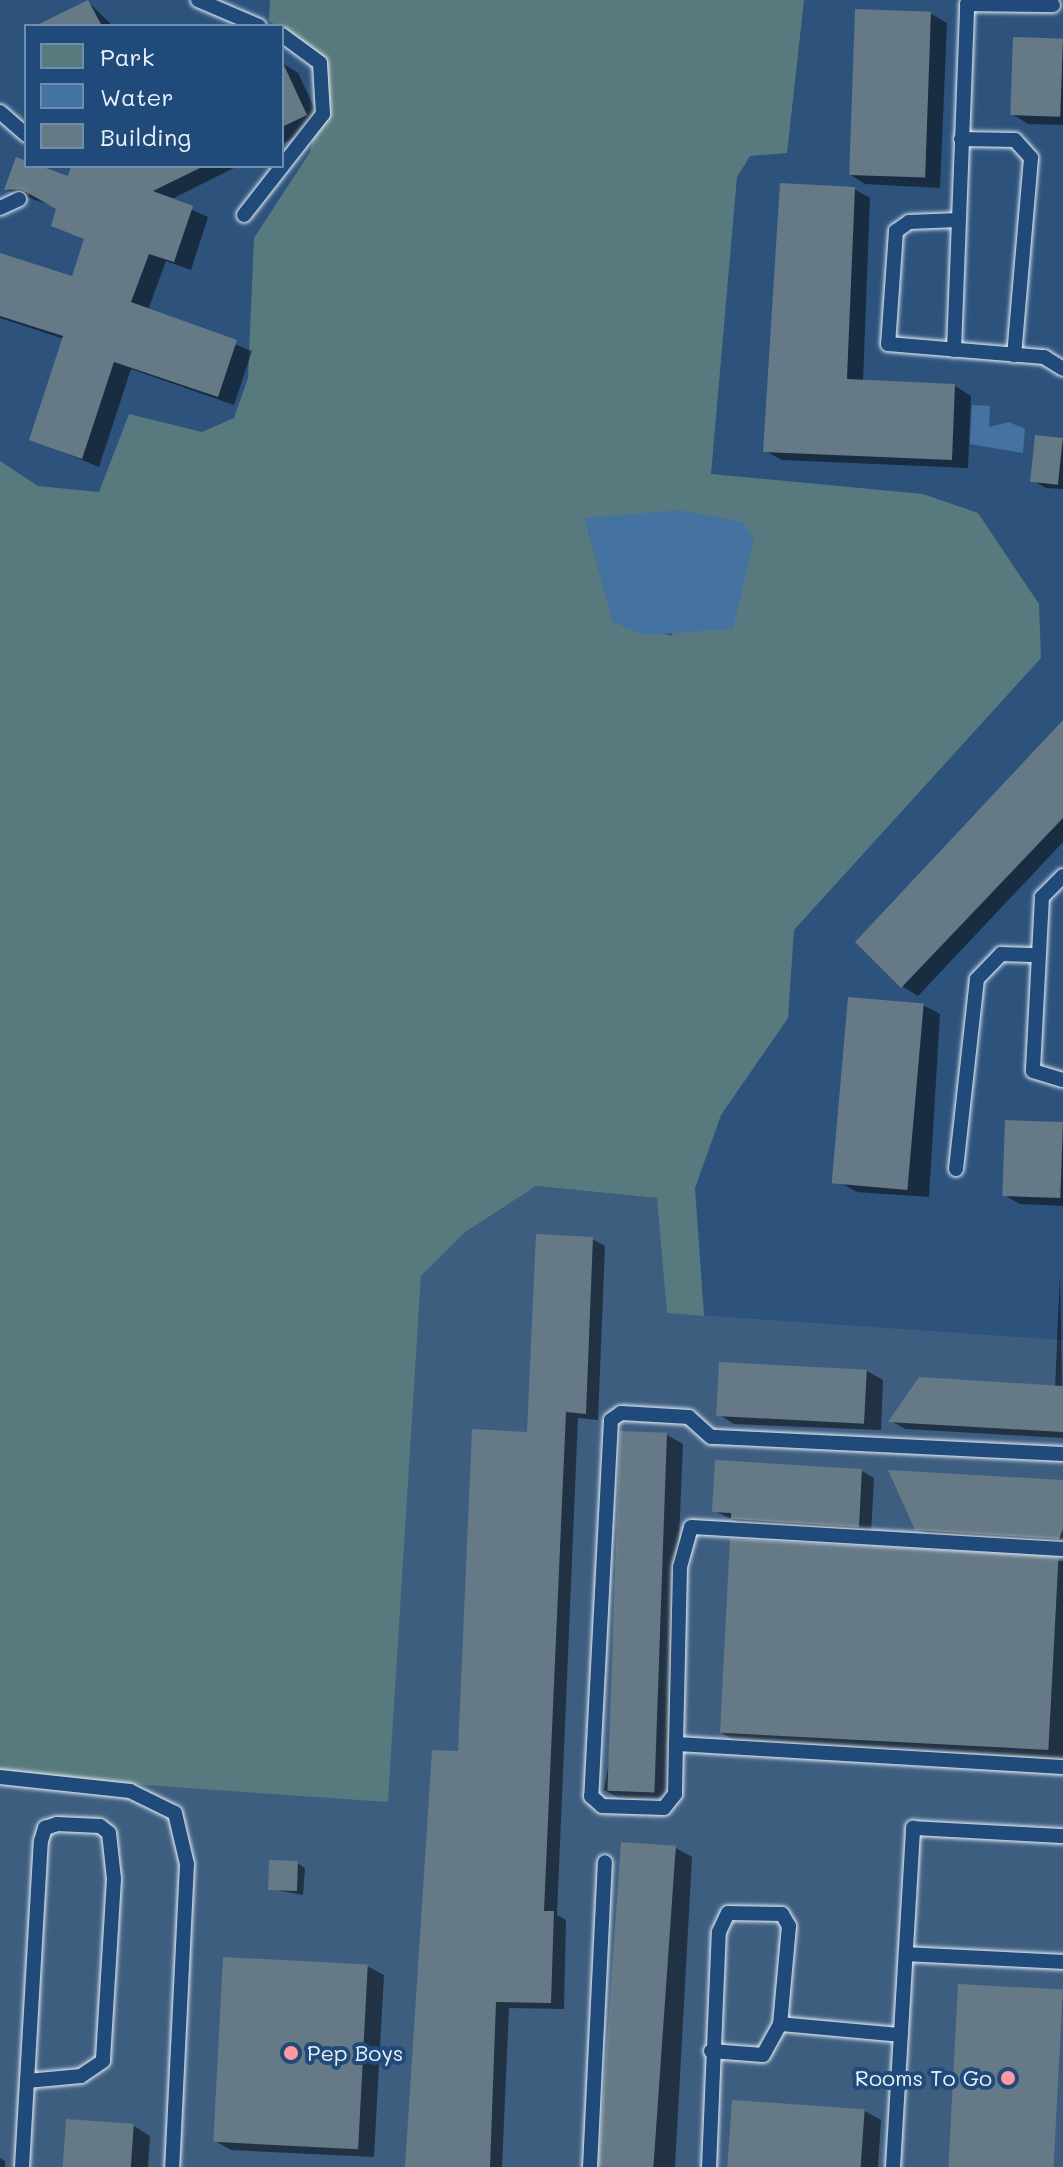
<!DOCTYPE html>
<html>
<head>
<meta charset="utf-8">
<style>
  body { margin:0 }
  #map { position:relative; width:1063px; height:2167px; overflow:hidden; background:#2d537d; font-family:Mali,sans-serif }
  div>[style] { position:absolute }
  .built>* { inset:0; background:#3e5e80 }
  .green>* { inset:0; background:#587a7f }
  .water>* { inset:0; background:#4573a1 }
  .shadow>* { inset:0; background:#0007 }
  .building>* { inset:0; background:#667987; transform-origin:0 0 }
  .roads { filter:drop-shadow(0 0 2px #e8f1f8) drop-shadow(0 0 2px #e8f1f8) }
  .lane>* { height:14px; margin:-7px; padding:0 7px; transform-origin:7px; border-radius:7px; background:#1f4a7a }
  .dots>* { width:22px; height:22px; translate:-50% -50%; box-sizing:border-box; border:4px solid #1f4a7a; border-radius:50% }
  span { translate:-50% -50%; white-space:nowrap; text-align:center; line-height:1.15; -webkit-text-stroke:8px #1f4a7a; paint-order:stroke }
  .poi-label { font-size:22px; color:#e8f1f8 }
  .left { translate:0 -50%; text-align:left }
  .right { translate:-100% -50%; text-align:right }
  .legend { position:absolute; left:24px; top:24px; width:260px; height:144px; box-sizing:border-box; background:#1f4a7a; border:2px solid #6f8dac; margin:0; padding:10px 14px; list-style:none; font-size:24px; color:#e8f1f8 }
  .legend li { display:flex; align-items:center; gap:16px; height:40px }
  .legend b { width:40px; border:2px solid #6f8dac }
</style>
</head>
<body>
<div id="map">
  <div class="built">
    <div style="clip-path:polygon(536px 1186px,657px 1198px,668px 1313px,1063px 1340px,1063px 2167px,0 2167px,0 1775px,388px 1801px,421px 1276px,464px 1233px)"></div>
  </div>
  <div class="green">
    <div style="clip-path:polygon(evenodd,270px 0,804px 0,787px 153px,750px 156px,737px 177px,711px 474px,923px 494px,978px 513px,1039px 604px,1041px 658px,794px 930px,788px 1018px,721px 1115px,695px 1188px,704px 1316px,667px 1313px,657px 1198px,536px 1186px,464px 1233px,421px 1276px,388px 1802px,0 1775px,0 461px,38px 486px,99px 492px,129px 414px,202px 432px,234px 418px,248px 378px,254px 238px,310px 152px,320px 111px,323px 59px,269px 21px,270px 0,585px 518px,673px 636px,613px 622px,585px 518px)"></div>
  </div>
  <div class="water">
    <div style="clip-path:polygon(972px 405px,990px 406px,989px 427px,1009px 422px,1025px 429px,1023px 453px,970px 444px)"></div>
    <div style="clip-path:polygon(679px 510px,743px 522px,754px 540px,733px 629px,644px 635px,613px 622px,585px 518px)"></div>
  </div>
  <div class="shadow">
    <div style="clip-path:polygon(88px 2px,113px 26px,40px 26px)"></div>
    <div style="clip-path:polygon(931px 14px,947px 23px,940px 188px,865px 184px,849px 174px)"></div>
    <div style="clip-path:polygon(1063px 41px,1063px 125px,1028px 124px,1012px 114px)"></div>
    <div style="clip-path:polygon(282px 63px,298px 73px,322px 124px,282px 144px)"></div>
    <div style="clip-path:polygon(73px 166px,238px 166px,170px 200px,208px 217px,191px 270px,166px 261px,148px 310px,252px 351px,234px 405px,131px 369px,99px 467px,31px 439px,64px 339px,0 318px,0 255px,73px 278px,86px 240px,54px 225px,59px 208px,6px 190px,69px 179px)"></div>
    <div style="clip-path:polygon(854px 189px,870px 198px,863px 382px,955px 386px,971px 396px,968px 468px,782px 460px,765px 451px)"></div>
    <div style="clip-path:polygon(1063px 440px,1063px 489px,1046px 488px,1034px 481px)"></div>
    <div style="clip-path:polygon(1063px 723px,1063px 842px,918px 996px,902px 986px)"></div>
    <div style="clip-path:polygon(923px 1005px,940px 1014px,929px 1197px,857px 1192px,841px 1183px)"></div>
    <div style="clip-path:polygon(1063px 1124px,1063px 1206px,1020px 1204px,1004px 1195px)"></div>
    <div style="clip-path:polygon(592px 1239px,605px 1246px,598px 1420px,578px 1418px,557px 1915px,566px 1920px,564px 2009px,509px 2008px,502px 2167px,409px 2167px,459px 1753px,529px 1434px)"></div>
    <div style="clip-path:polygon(1060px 1274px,1063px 1438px,905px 1429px,891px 1421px,1055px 1388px)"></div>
    <div style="clip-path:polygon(867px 1371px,883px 1380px,881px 1430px,734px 1424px,718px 1414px)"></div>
    <div style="clip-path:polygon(667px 1435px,683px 1444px,668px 1801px,621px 1799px,604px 1790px)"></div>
    <div style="clip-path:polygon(862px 1471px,874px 1478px,871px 1533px,745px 1525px,714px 1511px)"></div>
    <div style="clip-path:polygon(1063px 1482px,1063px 1545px,931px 1537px,917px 1529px)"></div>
    <div style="clip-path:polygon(731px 1541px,1063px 1561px,1063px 1759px,734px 1740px,720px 1732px)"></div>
    <div style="clip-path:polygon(676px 1848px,692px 1857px,675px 2167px,605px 2167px)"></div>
    <div style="clip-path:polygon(297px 1863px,305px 1868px,303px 1895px,270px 1889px)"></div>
    <div style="clip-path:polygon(367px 1966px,384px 1975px,374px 2157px,231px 2150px,215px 2141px)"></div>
    <div style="clip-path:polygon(865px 2111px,881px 2120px,878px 2167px,729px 2167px)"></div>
    <div style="clip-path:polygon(68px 2122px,134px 2126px,150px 2136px,148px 2167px,64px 2167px)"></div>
    <div style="clip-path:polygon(0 2158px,5px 2161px,5px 2167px,0 2167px)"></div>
  </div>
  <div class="building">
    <div style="clip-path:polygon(88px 0,102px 26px,35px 26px)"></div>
    <div style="left:855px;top:9px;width:76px;height:166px;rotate:2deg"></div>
    <div style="left:1013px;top:37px;width:50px;height:78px;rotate:2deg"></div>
    <div style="clip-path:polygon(282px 61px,307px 115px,282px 127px)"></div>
    <div style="clip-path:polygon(16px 157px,68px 176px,71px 166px,204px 166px,153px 191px,193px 206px,174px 262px,149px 254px,131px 302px,237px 340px,218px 397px,114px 362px,82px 459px,29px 440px,63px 336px,0 316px,0 253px,72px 276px,84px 239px,51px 226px,56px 209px,21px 189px,4px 190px)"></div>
    <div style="clip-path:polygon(780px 183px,855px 187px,847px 379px,955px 384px,952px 460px,763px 452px)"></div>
    <div style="left:1035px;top:435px;width:28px;height:47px;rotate:6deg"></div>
    <div style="clip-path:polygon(1063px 720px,1063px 818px,901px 988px,855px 942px)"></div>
    <div style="left:848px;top:997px;width:76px;height:187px;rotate:5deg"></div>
    <div style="left:1005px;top:1120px;width:58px;height:76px;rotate:2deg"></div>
    <div style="clip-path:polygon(536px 1234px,593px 1237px,586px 1414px,566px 1412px,544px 1911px,554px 1911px,551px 2003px,496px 2002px,490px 2167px,405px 2167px,432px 1750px,458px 1751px,472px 1429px,527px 1432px)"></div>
    <div style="left:719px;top:1362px;width:148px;height:54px;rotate:3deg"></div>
    <div style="clip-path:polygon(919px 1377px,1063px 1386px,1063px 1432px,888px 1422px)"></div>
    <div style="left:620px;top:1431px;width:47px;height:360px;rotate:2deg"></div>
    <div style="clip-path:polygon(715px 1460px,862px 1469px,859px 1527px,731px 1519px,731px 1513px,712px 1512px)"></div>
    <div style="clip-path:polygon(888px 1470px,1063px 1480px,1063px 1529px,1059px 1539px,915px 1530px)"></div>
    <div style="left:730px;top:1539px;width:329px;height:194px;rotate:3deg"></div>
    <div style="left:621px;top:1842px;width:55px;height:325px;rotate:4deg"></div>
    <div style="left:269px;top:1860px;width:29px;height:30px;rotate:2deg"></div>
    <div style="left:223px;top:1957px;width:145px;height:185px;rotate:3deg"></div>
    <div style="left:958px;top:1984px;width:105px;height:183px;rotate:3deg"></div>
    <div style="left:732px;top:2100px;width:133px;height:67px;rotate:4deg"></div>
    <div style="left:66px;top:2119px;width:68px;height:48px;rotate:4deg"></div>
  </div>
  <div class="roads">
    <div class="lane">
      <div style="left:198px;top:0;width:66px;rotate:23.1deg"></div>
      <div style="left:0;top:112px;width:35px;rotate:41deg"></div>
      <div style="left:961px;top:139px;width:54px;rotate:1.1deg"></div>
      <div style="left:1015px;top:140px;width:24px;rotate:48deg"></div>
      <div style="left:1031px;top:158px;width:198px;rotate:94.9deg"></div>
      <div style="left:0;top:208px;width:21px;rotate:-25deg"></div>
      <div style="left:244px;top:215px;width:128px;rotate:-52deg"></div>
      <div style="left:323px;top:114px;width:51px;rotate:-93.4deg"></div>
      <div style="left:320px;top:63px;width:47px;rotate:-143.6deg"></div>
      <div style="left:958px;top:220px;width:49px;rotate:177.7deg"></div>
      <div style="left:909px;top:222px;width:16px;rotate:145deg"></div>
      <div style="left:896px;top:231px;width:113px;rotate:94deg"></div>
      <div style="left:888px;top:344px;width:157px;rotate:4.8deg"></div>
      <div style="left:1044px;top:357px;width:22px;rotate:32deg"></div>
      <div style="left:954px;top:350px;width:346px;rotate:-87.8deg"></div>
      <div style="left:967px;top:4px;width:86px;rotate:0.7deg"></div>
      <div style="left:1063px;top:876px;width:30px;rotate:135deg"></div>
      <div style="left:1042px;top:897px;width:174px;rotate:93deg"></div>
      <div style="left:1033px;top:1071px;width:31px;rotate:17deg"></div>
      <div style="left:956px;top:1169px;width:191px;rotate:-83.7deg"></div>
      <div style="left:977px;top:979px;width:35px;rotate:-46deg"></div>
      <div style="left:1001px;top:954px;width:37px;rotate:2deg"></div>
      <div style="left:1063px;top:1454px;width:352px;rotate:-177.2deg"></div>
      <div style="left:711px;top:1437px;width:30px;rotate:-138deg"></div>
      <div style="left:689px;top:1417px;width:68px;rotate:-176.6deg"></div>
      <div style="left:621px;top:1413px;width:12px;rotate:145deg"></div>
      <div style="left:611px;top:1420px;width:377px;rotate:93deg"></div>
      <div style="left:591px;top:1796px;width:15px;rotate:42deg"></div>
      <div style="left:602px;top:1806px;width:62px;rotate:1.8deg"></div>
      <div style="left:664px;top:1808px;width:18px;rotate:-52deg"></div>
      <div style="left:675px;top:1794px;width:50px;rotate:-88.9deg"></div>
      <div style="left:676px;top:1744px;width:388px;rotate:3.4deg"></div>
      <div style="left:676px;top:1744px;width:177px;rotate:-88.7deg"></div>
      <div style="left:680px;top:1567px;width:41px;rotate:-74.6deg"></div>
      <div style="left:691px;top:1527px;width:373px;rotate:3.4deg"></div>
      <div style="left:0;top:1777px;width:131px;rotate:6.1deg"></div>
      <div style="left:130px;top:1791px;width:50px;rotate:26.1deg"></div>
      <div style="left:175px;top:1813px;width:52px;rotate:76.8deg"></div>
      <div style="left:187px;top:1864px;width:303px;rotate:92.8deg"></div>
      <div style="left:906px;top:1954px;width:157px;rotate:2.9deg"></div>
      <div style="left:711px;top:2051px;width:52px;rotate:4.4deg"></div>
      <div style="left:763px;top:2055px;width:35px;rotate:-61deg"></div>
      <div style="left:22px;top:2167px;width:86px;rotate:-86.7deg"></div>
      <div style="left:27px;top:2081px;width:240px;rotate:-86.7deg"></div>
      <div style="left:41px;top:1841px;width:14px;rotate:-73deg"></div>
      <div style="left:45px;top:1828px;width:13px;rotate:-18deg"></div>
      <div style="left:57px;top:1824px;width:43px;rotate:2.7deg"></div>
      <div style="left:100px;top:1826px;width:11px;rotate:38deg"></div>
      <div style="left:109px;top:1833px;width:46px;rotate:83.8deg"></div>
      <div style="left:114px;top:1879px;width:182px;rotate:93.5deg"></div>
      <div style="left:103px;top:2061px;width:27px;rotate:146deg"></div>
      <div style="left:81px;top:2076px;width:54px;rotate:174.7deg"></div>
      <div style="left:590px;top:2167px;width:305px;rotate:-87.2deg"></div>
      <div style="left:709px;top:2167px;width:235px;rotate:-87.6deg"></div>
      <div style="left:719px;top:1932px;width:21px;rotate:-65deg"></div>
      <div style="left:728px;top:1913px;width:54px;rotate:1.1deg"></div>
      <div style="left:782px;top:1914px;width:14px;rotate:60deg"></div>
      <div style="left:789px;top:1926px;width:98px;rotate:95.2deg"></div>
      <div style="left:780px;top:2024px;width:121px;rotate:5.2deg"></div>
      <div style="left:893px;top:2167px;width:340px;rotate:-86.6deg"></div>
      <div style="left:913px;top:1828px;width:150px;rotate:3.1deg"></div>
    </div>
  </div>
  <div class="dots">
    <div style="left:291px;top:2053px;background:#ff9aa2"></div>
    <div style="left:1008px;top:2078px;background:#ff9aa2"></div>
  </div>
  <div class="poi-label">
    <span class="left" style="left:307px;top:2053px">Pep Boys</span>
    <span class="right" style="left:992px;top:2078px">Rooms To Go</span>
  </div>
  <ul class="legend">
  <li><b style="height:22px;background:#587a7f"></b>Park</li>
  <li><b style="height:22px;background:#4573a1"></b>Water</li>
  <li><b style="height:22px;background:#667987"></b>Building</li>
  </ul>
</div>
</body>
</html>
